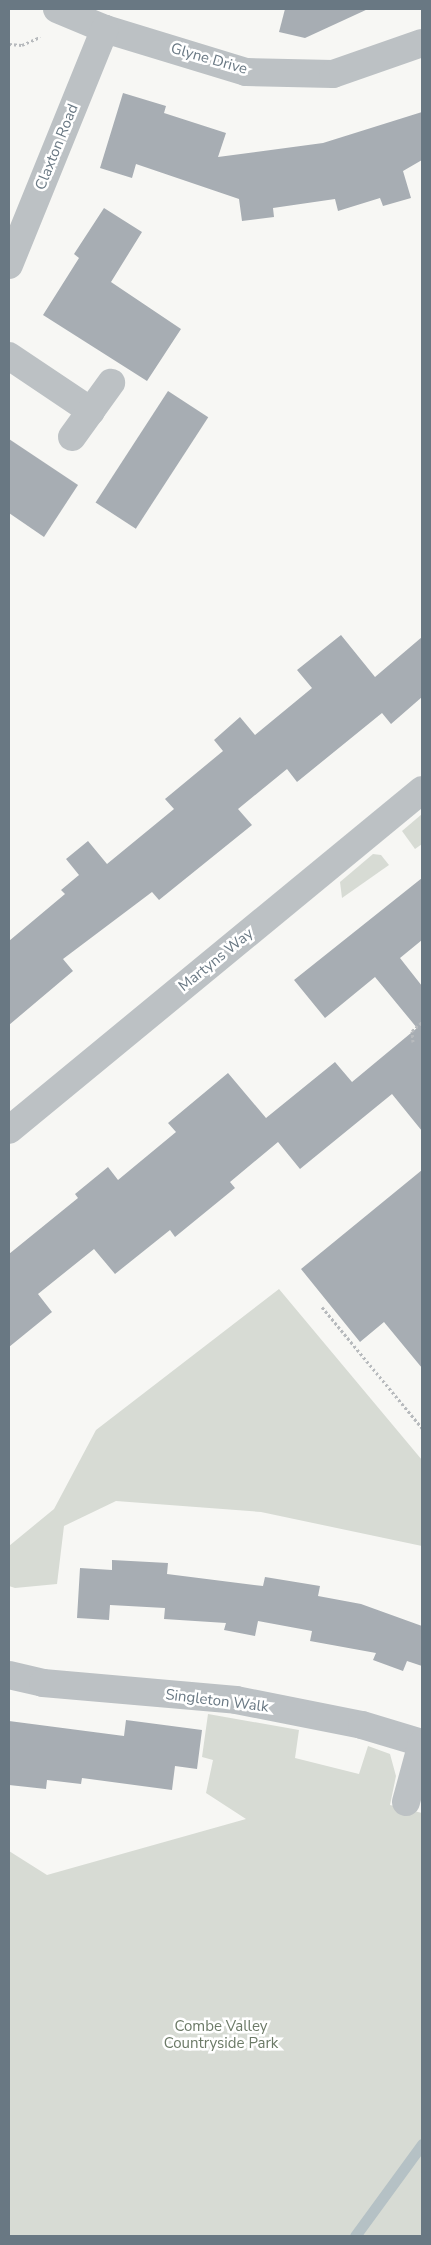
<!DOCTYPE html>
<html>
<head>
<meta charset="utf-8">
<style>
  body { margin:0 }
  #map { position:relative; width:431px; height:2245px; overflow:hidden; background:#f7f7f4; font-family:"Nunito Sans",sans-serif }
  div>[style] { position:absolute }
  .green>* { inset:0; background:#d7dbd4 }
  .stream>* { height:11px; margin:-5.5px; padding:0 5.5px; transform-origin:5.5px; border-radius:5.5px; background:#b5c1c5 }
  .building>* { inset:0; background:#a7adb3; transform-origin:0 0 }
  .path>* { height:3px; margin-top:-1.5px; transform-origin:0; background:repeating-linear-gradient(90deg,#b7babd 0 2.5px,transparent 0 5px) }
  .street>* { height:28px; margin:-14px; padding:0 14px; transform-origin:14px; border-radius:14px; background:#bcc1c4 }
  span { translate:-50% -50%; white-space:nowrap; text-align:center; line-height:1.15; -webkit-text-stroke:5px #fff; paint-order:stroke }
  .street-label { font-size:15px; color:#697883 }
  .park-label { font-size:15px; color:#6c7a67 }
  .frame { position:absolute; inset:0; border:10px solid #697883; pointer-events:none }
</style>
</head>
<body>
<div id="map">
  <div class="green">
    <div style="clip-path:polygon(422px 814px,422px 844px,415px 849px,402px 831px)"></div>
    <div style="clip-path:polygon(373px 854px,381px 855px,389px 865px,342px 898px,340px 882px)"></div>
    <div style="clip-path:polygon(279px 1289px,422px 1460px,422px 1546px,261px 1512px,116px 1501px,64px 1526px,57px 1584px,15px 1588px,9px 1586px,9px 1546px,54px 1509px,96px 1430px)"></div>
    <div style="clip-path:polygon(208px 1714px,299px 1730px,295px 1758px,359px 1774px,368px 1746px,390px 1754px,396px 1776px,390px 1805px,422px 1813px,422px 2236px,9px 2236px,9px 1851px,47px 1875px,246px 1819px,206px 1793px,213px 1760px,202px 1757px)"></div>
  </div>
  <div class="stream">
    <div style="left:355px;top:2236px;width:114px;rotate:-53.9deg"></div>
  </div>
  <div class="building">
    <div style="clip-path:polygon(285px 9px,368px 9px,305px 38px,279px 32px)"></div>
    <div style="clip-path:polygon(123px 93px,166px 106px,164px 113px,226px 133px,218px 157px,323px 143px,422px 112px,422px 160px,403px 171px,411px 198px,383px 206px,380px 198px,338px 211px,335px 199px,273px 208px,274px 217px,242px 221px,239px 199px,136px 164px,132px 178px,100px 168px)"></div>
    <div style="clip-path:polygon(104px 208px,142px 232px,111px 282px,181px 329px,147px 381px,43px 315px,79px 258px,74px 254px)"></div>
    <div style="left:168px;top:391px;width:48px;height:133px;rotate:33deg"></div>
    <div style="clip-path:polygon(9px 439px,78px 485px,44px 537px,9px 513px)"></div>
    <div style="clip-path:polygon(341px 635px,375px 677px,422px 637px,422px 697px,391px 724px,382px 713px,297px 782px,287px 769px,238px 809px,252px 825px,159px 900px,152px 892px,63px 959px,73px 971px,9px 1025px,9px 941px,65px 894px,61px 890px,79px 875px,66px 859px,88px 841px,107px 864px,174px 809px,165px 799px,223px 751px,214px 740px,240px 717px,255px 735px,312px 688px,297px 670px)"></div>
    <div style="clip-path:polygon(422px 878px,422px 940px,400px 958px,422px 986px,422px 1131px,392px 1094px,300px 1169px,278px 1142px,230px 1182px,235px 1188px,175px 1237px,170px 1230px,115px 1274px,94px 1249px,38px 1294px,52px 1312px,9px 1347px,9px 1254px,78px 1198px,75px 1194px,108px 1167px,118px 1180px,176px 1132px,168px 1123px,228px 1073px,266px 1118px,335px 1062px,352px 1082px,417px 1028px,375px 977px,325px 1018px,294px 980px)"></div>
    <div style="clip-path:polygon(422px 1170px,422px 1368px,384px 1322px,360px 1342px,301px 1269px)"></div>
    <div style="clip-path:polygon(112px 1560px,168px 1563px,167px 1574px,263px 1586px,265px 1577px,320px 1586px,318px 1596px,361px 1604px,422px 1626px,422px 1666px,407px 1661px,403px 1671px,373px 1660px,376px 1653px,310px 1641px,312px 1631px,258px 1621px,255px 1636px,224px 1630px,226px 1623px,164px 1619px,165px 1608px,110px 1605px,109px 1620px,77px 1618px,80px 1568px,112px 1570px)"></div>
    <div style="clip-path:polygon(126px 1720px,202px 1730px,197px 1769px,175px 1766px,172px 1790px,82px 1778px,81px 1784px,47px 1780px,46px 1789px,9px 1785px,9px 1721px,124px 1736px)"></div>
  </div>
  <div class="path">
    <div style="left:9px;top:44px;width:13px;rotate:4deg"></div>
    <div style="left:22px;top:45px;width:20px;rotate:-24deg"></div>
    <div style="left:413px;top:1042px;width:11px;rotate:-95deg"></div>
    <div style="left:412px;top:1031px;width:13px;rotate:-42deg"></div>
    <div style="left:322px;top:1307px;width:157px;rotate:50.4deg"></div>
  </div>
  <div class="street">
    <div style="left:57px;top:9px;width:52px;rotate:22.6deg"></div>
    <div style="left:105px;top:29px;width:147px;rotate:17deg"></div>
    <div style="left:246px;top:72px;width:87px;rotate:1.3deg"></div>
    <div style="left:333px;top:74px;width:94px;rotate:-19.2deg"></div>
    <div style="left:9px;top:265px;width:255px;rotate:-67.9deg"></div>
    <div style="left:9px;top:356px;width:99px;rotate:33.9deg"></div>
    <div style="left:72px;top:437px;width:67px;rotate:-54.2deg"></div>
    <div style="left:9px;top:1130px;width:535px;rotate:-39.46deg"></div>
    <div style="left:9px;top:1675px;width:35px;rotate:13deg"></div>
    <div style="left:43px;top:1683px;width:194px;rotate:5deg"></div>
    <div style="left:236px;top:1700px;width:128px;rotate:11.2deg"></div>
    <div style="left:362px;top:1725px;width:63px;rotate:16.7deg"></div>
    <div style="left:406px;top:1802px;width:61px;rotate:-74.8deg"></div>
  </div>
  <div class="street-label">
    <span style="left:209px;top:59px;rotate:16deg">Glyne Drive</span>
    <span style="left:57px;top:147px;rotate:-68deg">Claxton Road</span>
    <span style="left:216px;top:960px;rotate:-39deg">Martyns Way</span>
    <span style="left:217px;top:1701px;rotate:7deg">Singleton Walk</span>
  </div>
  <div class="park-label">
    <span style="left:221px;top:2035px">Combe Valley<br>Countryside Park</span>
  </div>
  <div class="frame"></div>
</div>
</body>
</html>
